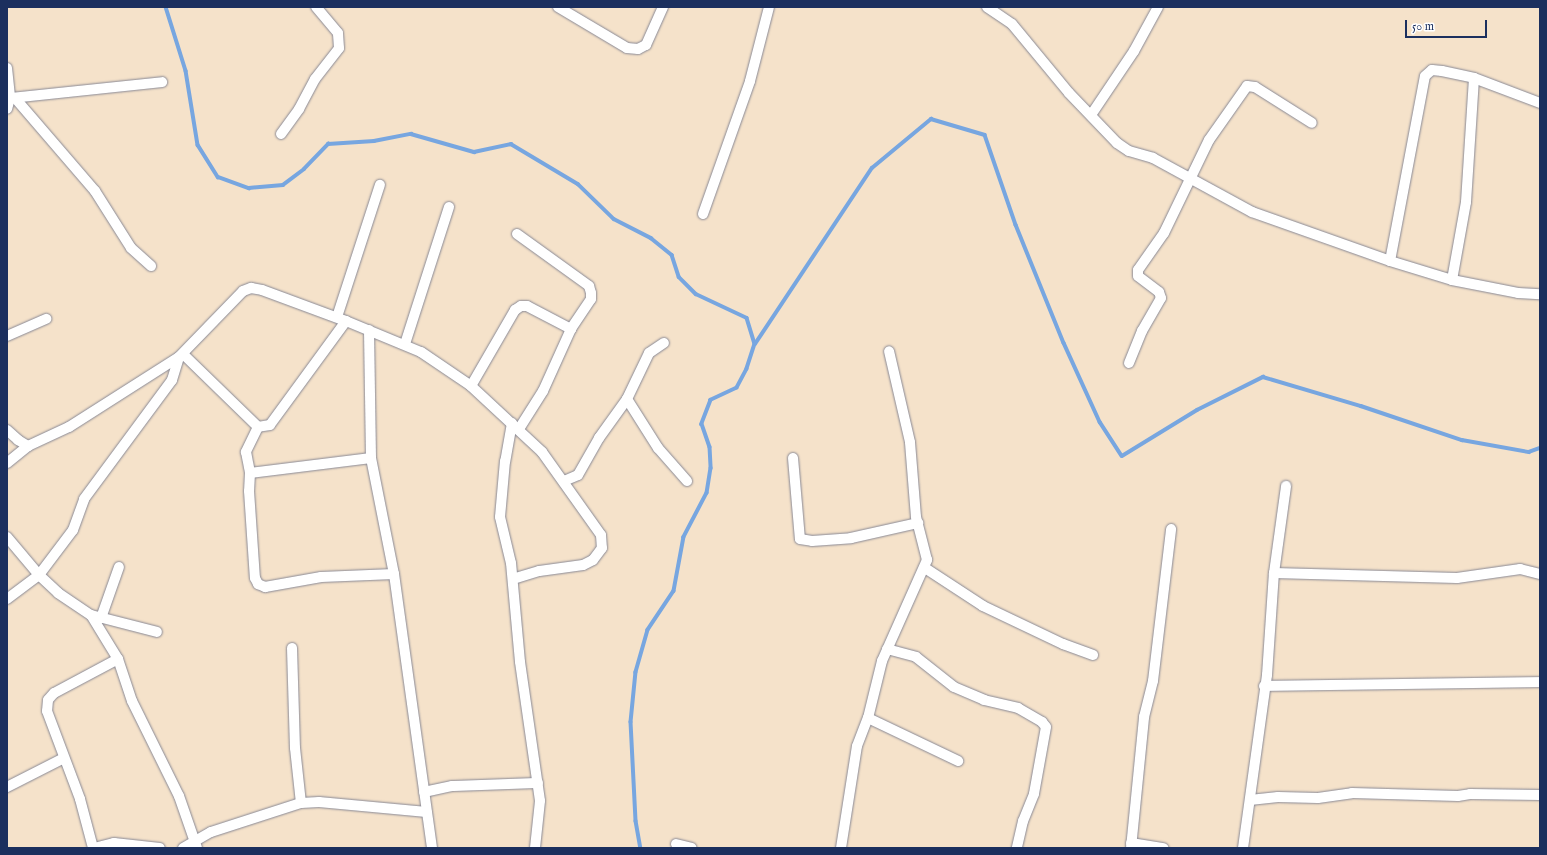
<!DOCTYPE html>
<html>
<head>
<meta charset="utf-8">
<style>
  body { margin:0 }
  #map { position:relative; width:1547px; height:855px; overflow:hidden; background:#f5e2ca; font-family:"IM FELL English",serif }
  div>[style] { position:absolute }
  .stream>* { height:3.5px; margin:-1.75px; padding:0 1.75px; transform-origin:1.75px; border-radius:1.75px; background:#77a6e0 }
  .roads { filter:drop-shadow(0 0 1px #888894) drop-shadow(0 0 1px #888894) }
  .street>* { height:10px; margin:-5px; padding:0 5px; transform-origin:5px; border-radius:5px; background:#fff }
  span { translate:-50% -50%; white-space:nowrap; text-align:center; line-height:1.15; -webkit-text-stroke:3px #fff; paint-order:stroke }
  .frame { position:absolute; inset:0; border:8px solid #1b2f5e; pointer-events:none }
  .scale { position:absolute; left:1405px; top:20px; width:82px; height:18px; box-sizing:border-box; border:2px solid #1b2f5e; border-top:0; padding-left:5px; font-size:12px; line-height:14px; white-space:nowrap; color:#1b2f5e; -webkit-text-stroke:3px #fff; paint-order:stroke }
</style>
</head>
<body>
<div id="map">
  <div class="stream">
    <div style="left:166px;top:7px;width:67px;rotate:72.6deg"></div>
    <div style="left:186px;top:71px;width:75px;rotate:80.8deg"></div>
    <div style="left:198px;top:145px;width:38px;rotate:58deg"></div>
    <div style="left:218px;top:177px;width:33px;rotate:20deg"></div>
    <div style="left:249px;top:188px;width:34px;rotate:-5deg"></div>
    <div style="left:283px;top:185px;width:26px;rotate:-37deg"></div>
    <div style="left:304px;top:169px;width:35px;rotate:-46deg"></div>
    <div style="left:328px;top:144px;width:46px;rotate:-3.7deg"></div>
    <div style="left:374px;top:141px;width:38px;rotate:-11deg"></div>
    <div style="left:411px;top:134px;width:66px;rotate:15.9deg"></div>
    <div style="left:474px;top:152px;width:38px;rotate:-12deg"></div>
    <div style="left:511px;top:144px;width:78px;rotate:30.8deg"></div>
    <div style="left:578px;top:184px;width:50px;rotate:44.2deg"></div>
    <div style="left:614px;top:219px;width:42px;rotate:27.2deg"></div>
    <div style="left:651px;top:238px;width:27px;rotate:39deg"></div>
    <div style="left:672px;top:255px;width:23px;rotate:72deg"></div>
    <div style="left:679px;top:277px;width:24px;rotate:45deg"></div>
    <div style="left:696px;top:294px;width:56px;rotate:25.2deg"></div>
    <div style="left:747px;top:318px;width:27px;rotate:73deg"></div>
    <div style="left:755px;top:344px;width:26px;rotate:108deg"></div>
    <div style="left:747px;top:369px;width:21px;rotate:118deg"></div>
    <div style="left:737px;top:388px;width:29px;rotate:155deg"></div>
    <div style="left:711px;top:400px;width:26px;rotate:111deg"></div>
    <div style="left:702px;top:424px;width:24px;rotate:71deg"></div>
    <div style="left:710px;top:447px;width:21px;rotate:87deg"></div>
    <div style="left:711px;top:468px;width:25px;rotate:99deg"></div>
    <div style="left:707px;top:493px;width:50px;rotate:117.6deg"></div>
    <div style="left:684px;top:537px;width:55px;rotate:100.5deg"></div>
    <div style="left:674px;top:591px;width:47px;rotate:123.7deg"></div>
    <div style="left:648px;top:630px;width:44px;rotate:105.9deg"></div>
    <div style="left:636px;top:672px;width:50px;rotate:95.7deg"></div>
    <div style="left:631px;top:722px;width:99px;rotate:87.1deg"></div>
    <div style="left:636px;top:821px;width:27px;rotate:80deg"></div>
    <div style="left:755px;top:344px;width:211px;rotate:-56.4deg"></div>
    <div style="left:872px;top:168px;width:77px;rotate:-39.7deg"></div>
    <div style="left:931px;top:119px;width:56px;rotate:16.5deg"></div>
    <div style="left:985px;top:135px;width:95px;rotate:71deg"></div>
    <div style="left:1016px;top:225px;width:127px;rotate:67.9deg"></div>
    <div style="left:1064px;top:343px;width:87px;rotate:65.5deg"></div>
    <div style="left:1100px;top:422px;width:40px;rotate:57.1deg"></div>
    <div style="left:1122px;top:456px;width:88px;rotate:-31.5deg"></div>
    <div style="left:1197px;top:410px;width:74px;rotate:-26.6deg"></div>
    <div style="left:1263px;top:377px;width:102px;rotate:16.5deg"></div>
    <div style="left:1361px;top:406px;width:107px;rotate:18.6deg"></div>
    <div style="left:1462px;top:440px;width:68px;rotate:10.2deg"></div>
    <div style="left:1529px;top:452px;width:12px;rotate:-20deg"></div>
  </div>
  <div class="roads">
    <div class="street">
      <div style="left:558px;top:7px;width:80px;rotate:30.7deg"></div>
      <div style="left:627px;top:48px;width:11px;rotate:5deg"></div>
      <div style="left:638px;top:49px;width:9px;rotate:-27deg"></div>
      <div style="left:646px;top:45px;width:42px;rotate:-65.9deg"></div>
      <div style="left:987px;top:7px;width:30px;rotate:34deg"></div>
      <div style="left:1012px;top:24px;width:89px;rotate:50.4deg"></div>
      <div style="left:1069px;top:93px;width:69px;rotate:46.2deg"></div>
      <div style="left:1117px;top:143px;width:14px;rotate:34deg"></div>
      <div style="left:1129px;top:151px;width:25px;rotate:16deg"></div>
      <div style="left:1153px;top:158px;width:113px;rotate:28.6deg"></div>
      <div style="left:1252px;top:212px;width:146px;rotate:19.5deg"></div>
      <div style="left:1390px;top:261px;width:65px;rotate:17deg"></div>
      <div style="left:1452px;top:280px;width:67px;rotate:11.1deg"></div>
      <div style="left:1518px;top:293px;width:22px;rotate:3deg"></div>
      <div style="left:7px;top:68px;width:30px;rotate:84deg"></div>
      <div style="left:10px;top:98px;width:11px;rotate:105deg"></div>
      <div style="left:11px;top:98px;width:152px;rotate:-6deg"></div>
      <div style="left:15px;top:98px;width:123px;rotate:49.3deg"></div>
      <div style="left:95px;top:191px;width:67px;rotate:57.7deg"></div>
      <div style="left:131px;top:248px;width:27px;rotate:42deg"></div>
      <div style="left:1091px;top:115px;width:77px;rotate:-56.1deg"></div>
      <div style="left:1134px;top:51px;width:50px;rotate:-61.4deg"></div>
      <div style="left:281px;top:134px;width:31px;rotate:-54deg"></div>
      <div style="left:299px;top:109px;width:34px;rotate:-62deg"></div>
      <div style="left:315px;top:79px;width:39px;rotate:-52deg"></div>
      <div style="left:339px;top:48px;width:15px;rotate:-94deg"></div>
      <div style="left:338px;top:33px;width:34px;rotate:-130deg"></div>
      <div style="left:703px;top:214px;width:141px;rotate:-70.5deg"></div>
      <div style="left:750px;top:81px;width:76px;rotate:-75.6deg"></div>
      <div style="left:517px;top:234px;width:89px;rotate:35.8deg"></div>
      <div style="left:589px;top:286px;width:7px;rotate:74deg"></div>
      <div style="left:591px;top:293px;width:6px;rotate:90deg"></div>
      <div style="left:591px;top:299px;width:36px;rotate:124deg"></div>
      <div style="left:571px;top:329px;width:68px;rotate:114.3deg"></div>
      <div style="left:543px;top:391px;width:45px;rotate:122.3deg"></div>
      <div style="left:1390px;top:261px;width:188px;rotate:-79.3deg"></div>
      <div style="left:1425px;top:76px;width:9px;rotate:-41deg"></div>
      <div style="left:1432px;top:70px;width:10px;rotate:6deg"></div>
      <div style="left:1442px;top:71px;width:33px;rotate:12deg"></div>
      <div style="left:1474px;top:78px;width:71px;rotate:20.7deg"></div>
      <div style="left:1452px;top:280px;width:79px;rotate:-79.8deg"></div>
      <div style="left:1466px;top:202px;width:124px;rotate:-86.3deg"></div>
      <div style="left:337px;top:317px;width:139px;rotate:-72deg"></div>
      <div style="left:346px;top:321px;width:129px;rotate:126.2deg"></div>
      <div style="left:270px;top:425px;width:12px;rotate:171deg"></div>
      <div style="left:258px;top:427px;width:28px;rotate:116deg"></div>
      <div style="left:246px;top:452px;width:21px;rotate:79deg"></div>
      <div style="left:250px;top:473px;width:18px;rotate:93deg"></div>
      <div style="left:249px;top:491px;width:87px;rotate:86.1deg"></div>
      <div style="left:255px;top:578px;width:7px;rotate:63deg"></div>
      <div style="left:258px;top:584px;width:8px;rotate:23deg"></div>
      <div style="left:265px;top:587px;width:57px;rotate:-10.1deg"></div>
      <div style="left:321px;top:577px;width:73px;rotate:-2.4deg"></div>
      <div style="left:7px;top:336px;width:43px;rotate:-23.6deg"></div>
      <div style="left:405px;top:344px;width:144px;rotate:-72.2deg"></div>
      <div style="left:183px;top:354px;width:105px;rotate:44.2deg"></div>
      <div style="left:1129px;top:363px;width:35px;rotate:-68deg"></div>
      <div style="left:1142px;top:331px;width:38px;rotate:-60deg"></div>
      <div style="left:1161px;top:298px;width:6px;rotate:-108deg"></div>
      <div style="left:1159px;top:292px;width:26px;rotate:-143deg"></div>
      <div style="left:1138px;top:276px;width:6px;rotate:-90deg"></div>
      <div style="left:1138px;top:270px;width:45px;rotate:-54.9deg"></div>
      <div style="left:1164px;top:233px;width:103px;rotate:-64.2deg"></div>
      <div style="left:1209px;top:140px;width:66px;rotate:-54.9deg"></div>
      <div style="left:1247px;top:86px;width:8px;rotate:7deg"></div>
      <div style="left:1255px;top:87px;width:67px;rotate:32.3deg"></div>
      <div style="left:471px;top:386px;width:88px;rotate:-59.9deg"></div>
      <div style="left:515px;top:310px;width:7px;rotate:-34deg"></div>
      <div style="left:521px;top:306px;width:6px"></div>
      <div style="left:527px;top:306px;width:50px;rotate:27.6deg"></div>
      <div style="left:627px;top:399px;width:58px;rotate:57.7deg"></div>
      <div style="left:658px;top:448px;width:44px;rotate:48.7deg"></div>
      <div style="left:512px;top:423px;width:39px;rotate:100deg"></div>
      <div style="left:505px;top:461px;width:56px;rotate:95.1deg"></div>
      <div style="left:500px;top:517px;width:47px;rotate:76.6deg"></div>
      <div style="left:511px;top:563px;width:99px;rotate:84.8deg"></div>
      <div style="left:520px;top:662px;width:140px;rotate:81.8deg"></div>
      <div style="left:540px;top:801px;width:47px;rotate:96.1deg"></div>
      <div style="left:7px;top:430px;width:15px;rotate:42deg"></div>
      <div style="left:18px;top:440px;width:12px;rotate:31deg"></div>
      <div style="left:371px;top:458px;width:118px;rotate:78.8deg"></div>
      <div style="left:394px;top:574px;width:277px;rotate:82.1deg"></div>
      <div style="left:793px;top:458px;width:81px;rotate:85.1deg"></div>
      <div style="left:800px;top:539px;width:12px;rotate:9deg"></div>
      <div style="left:812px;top:541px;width:39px;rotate:-4deg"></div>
      <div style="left:851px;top:538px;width:69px;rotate:-12.6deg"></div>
      <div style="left:7px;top:463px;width:27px;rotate:-39deg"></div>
      <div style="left:28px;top:446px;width:45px;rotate:-24.9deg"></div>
      <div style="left:69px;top:427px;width:130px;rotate:-32.5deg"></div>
      <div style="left:179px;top:357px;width:92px;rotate:-45.9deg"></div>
      <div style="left:243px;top:291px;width:9px;rotate:-21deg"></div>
      <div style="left:251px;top:288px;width:11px;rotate:10deg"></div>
      <div style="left:262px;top:290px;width:90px;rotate:20.3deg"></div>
      <div style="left:346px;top:321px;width:81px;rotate:22.5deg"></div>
      <div style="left:421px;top:352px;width:60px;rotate:34.2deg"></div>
      <div style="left:471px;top:386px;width:97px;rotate:42.9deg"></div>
      <div style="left:542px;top:452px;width:102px;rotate:54.6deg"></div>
      <div style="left:601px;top:535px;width:13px;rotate:86deg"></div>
      <div style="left:602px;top:548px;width:15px;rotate:127deg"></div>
      <div style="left:593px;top:560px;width:11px;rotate:153deg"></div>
      <div style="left:583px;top:565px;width:44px;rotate:172.2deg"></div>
      <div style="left:539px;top:571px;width:27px;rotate:163deg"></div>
      <div style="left:250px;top:473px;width:122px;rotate:-7.1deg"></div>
      <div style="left:371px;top:458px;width:128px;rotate:-90.9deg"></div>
      <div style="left:564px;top:481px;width:15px;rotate:-23deg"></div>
      <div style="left:578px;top:475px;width:43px;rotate:-60.4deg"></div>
      <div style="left:599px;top:438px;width:48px;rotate:-54.3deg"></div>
      <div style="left:627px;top:399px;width:51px;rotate:-64.4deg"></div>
      <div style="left:649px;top:353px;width:18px;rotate:-34deg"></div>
      <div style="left:7px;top:537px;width:50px;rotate:49.9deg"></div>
      <div style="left:39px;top:575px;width:26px;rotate:43deg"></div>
      <div style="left:58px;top:593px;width:40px;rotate:34deg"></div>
      <div style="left:91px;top:615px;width:68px;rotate:14.4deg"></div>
      <div style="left:925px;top:568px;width:69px;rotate:33.2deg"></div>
      <div style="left:983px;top:606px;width:89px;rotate:25.4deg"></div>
      <div style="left:1063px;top:644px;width:32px;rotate:20deg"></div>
      <div style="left:1274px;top:573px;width:88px;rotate:-82.1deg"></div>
      <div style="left:7px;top:599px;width:40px;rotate:-37deg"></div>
      <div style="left:39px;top:575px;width:56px;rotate:-52.9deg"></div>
      <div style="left:73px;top:530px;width:33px;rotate:-70deg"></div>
      <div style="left:84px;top:499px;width:148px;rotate:-53.5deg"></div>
      <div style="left:172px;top:380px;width:24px;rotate:-73deg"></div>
      <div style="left:91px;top:615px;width:52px;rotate:58.5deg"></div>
      <div style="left:118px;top:659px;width:72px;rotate:152deg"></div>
      <div style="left:54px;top:693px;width:9px;rotate:131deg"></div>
      <div style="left:48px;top:700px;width:11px;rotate:95deg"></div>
      <div style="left:47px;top:711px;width:94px;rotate:69.4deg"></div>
      <div style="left:80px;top:799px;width:51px;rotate:75.1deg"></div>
      <div style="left:101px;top:618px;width:54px;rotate:-70.6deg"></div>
      <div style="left:292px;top:648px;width:100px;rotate:88.3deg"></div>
      <div style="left:295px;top:748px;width:55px;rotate:83.8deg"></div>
      <div style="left:887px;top:649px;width:30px;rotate:15deg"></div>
      <div style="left:916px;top:657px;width:48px;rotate:38.3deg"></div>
      <div style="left:954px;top:687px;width:33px;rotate:23deg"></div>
      <div style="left:984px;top:700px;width:35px;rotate:13deg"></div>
      <div style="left:1018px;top:708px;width:28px;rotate:30deg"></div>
      <div style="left:1042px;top:722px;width:6px;rotate:51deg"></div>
      <div style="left:1046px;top:727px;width:68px;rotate:100.2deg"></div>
      <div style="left:1034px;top:794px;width:29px;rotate:112deg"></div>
      <div style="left:1023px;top:821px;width:28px;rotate:103deg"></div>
      <div style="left:118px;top:659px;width:44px;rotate:71.6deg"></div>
      <div style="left:132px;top:701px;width:106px;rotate:63.7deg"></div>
      <div style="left:179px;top:796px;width:55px;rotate:70.9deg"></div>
      <div style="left:1264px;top:686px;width:276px;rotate:-0.8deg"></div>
      <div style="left:868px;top:718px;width:100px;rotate:25.5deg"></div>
      <div style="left:7px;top:787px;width:64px;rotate:-27deg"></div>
      <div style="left:424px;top:792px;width:29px;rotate:-12deg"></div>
      <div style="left:452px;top:786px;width:86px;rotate:-2deg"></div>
      <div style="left:1250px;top:800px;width:28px;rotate:-6deg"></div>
      <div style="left:1278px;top:797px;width:40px;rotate:1.4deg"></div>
      <div style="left:1318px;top:798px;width:34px;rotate:-8deg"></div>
      <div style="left:1352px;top:793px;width:106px;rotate:1.6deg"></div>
      <div style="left:1458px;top:796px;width:12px;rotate:-9deg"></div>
      <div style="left:1470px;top:794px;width:70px;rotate:0.8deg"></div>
      <div style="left:1131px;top:843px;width:33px;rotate:9deg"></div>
      <div style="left:676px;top:844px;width:16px;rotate:14deg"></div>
      <div style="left:94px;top:848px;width:21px;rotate:-14deg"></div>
      <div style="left:114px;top:843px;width:46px;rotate:6.2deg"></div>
      <div style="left:183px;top:848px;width:32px;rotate:-30deg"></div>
      <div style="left:211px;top:832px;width:95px;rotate:-17.9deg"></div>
      <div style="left:301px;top:803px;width:18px;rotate:-3deg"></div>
      <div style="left:319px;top:802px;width:108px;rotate:5.3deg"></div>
      <div style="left:841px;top:848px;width:103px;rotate:-81.1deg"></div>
      <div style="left:857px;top:746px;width:30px;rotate:-69deg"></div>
      <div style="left:868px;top:718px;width:59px;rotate:-76.2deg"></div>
      <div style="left:882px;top:661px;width:111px;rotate:-66deg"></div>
      <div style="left:927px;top:560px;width:44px;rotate:-104.3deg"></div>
      <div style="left:916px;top:517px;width:75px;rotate:-94.6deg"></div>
      <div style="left:910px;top:442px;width:93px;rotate:-103deg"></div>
      <div style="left:1131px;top:848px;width:132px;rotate:-84.3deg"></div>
      <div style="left:1144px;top:717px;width:37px;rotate:-76deg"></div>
      <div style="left:1153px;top:681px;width:153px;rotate:-83.2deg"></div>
      <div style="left:1243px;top:848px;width:175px;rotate:-82.1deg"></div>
      <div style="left:1267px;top:675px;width:102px;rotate:-86.1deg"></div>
      <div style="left:1274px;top:573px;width:183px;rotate:1.6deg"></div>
      <div style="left:1457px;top:578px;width:64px;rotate:-8.1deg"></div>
      <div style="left:1520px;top:569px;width:21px;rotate:14deg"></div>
    </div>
  </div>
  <div class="frame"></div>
  <div class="scale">50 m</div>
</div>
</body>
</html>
